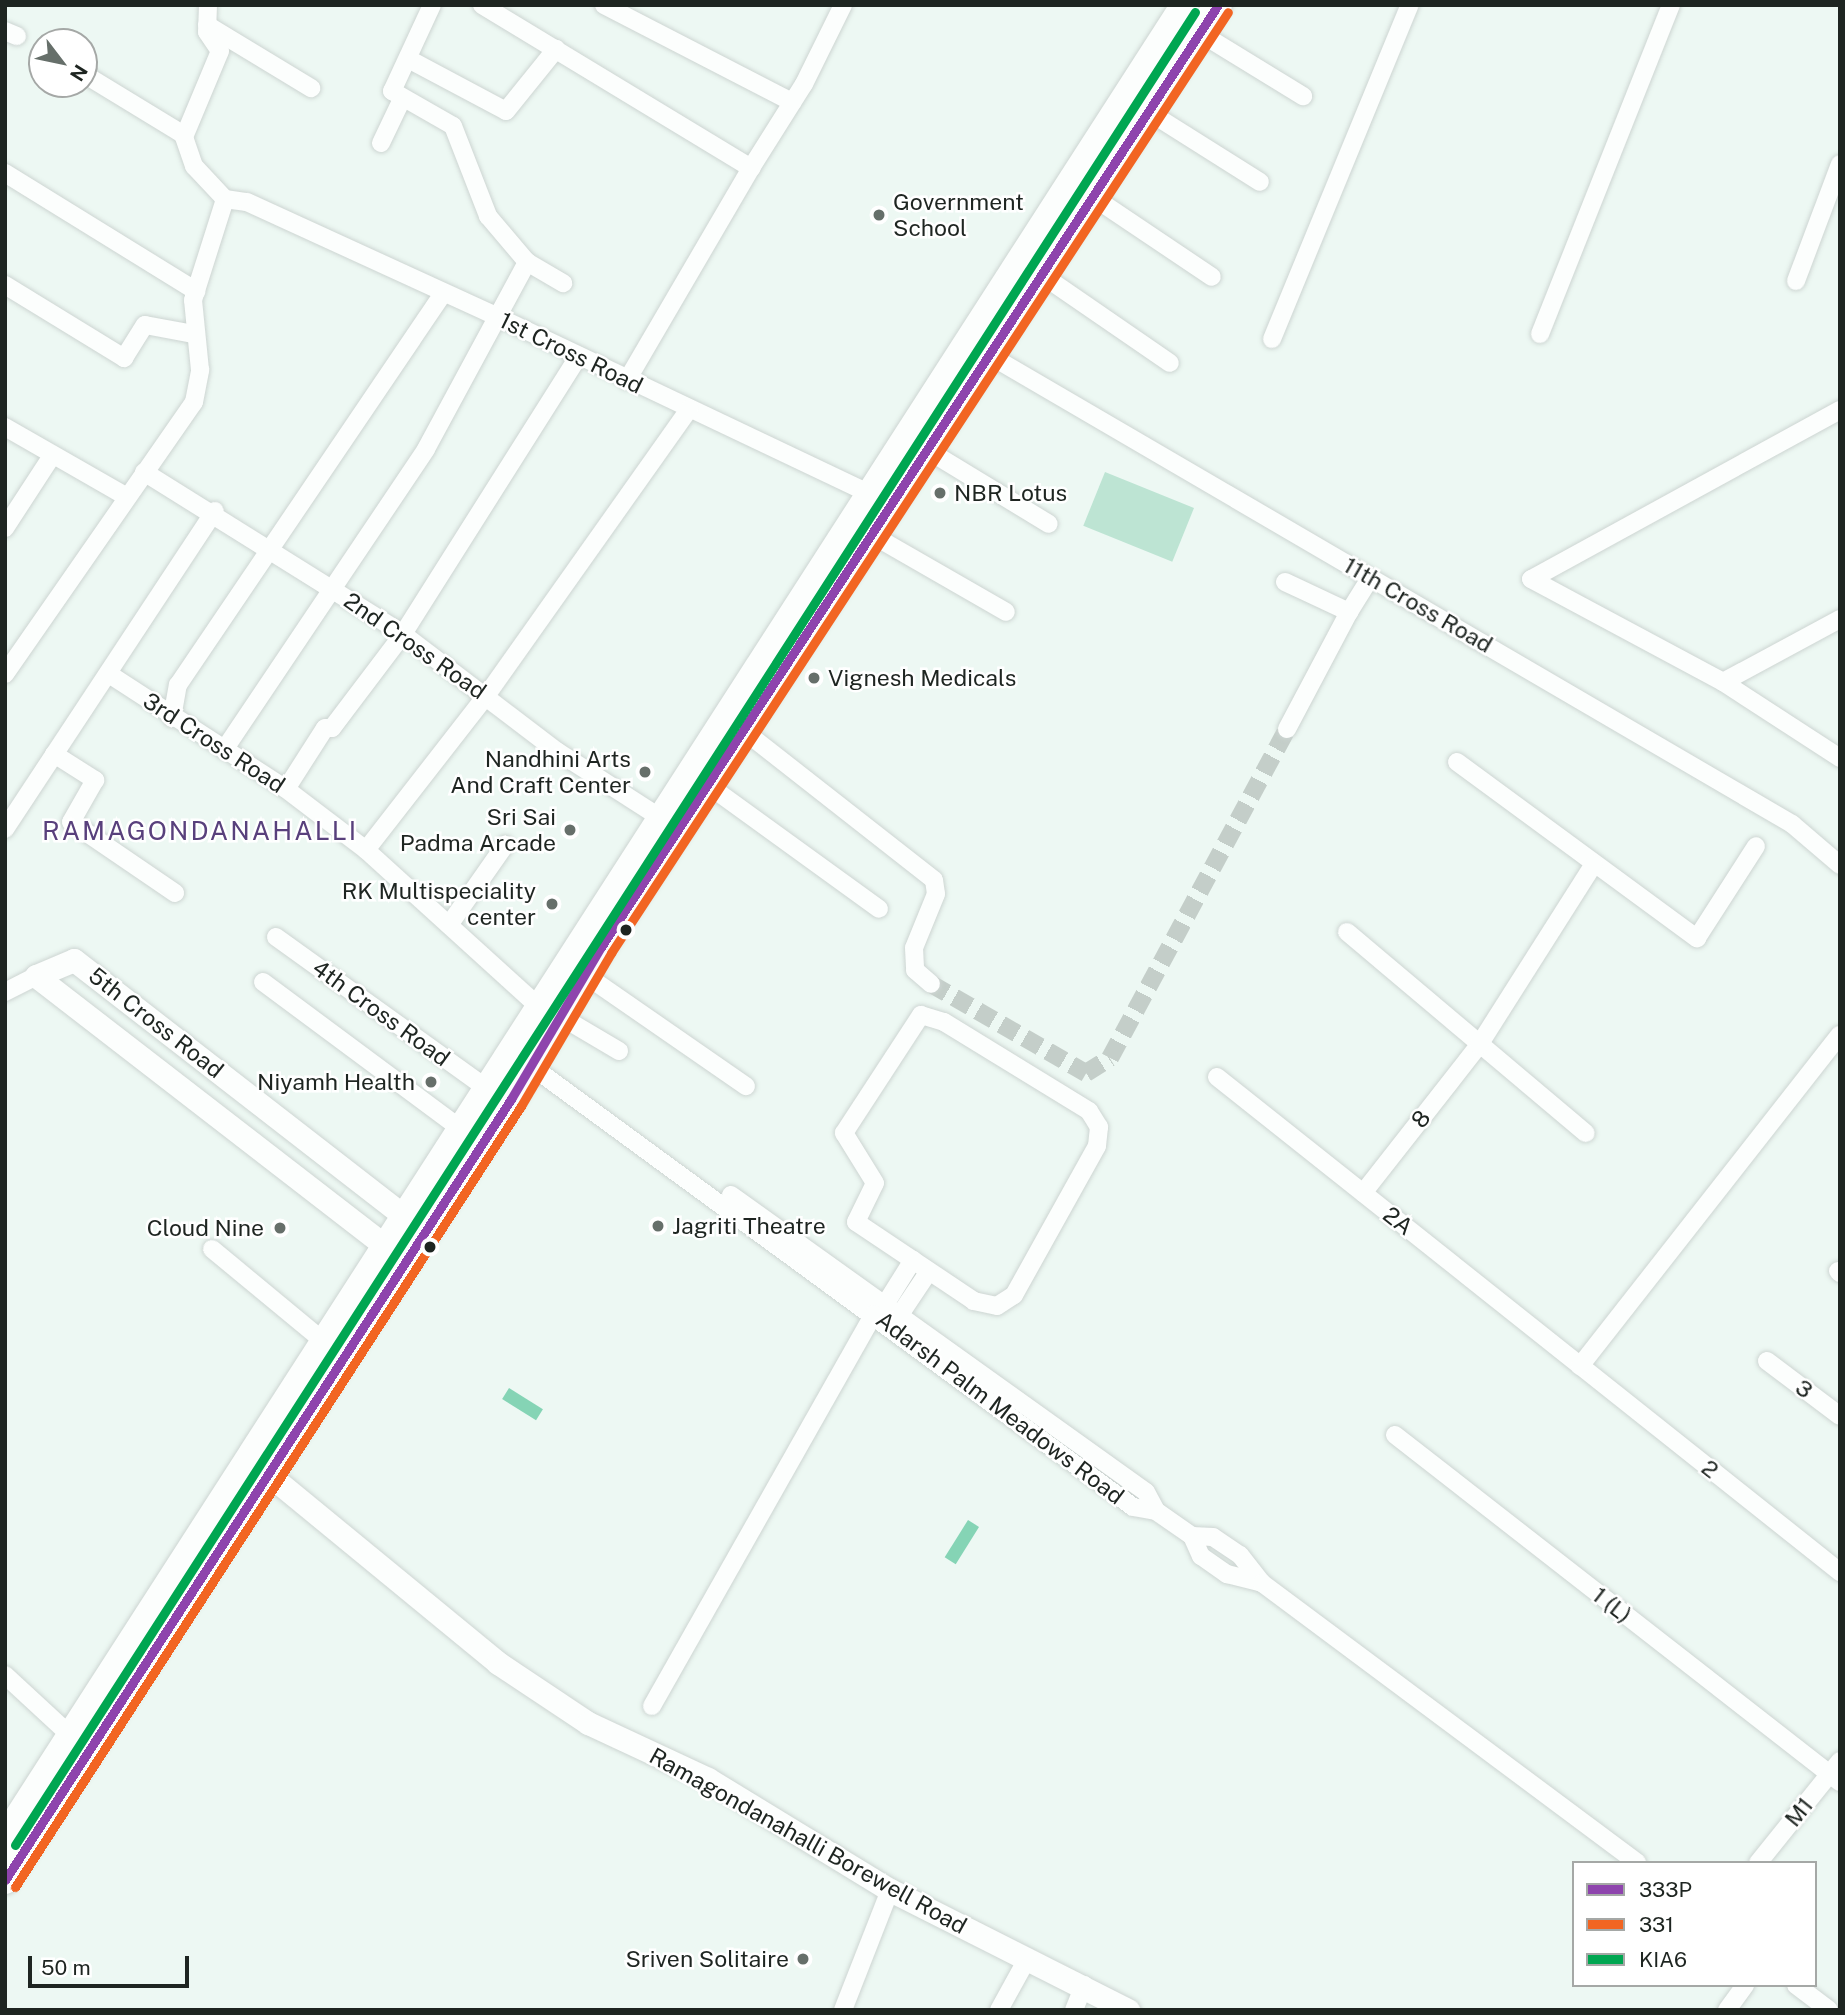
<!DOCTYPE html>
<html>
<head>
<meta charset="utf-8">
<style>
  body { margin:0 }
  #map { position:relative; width:1845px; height:2015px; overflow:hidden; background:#edf8f3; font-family:"Public Sans",sans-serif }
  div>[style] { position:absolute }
  .green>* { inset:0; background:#bde4d3; transform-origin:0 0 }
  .water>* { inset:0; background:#85d4b5; transform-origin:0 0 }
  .minor-tunnel>* { height:18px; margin-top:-9px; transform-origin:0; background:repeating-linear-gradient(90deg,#c4cec9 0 18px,transparent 0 27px) }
  .roads { filter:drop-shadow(0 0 2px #cdd5d2) drop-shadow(0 0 2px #cdd5d2) }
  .minor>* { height:18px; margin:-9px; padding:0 9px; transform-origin:9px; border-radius:9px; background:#fcfefd }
  .tertiary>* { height:23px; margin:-11.5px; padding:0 11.5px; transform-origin:11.5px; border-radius:11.5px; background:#fcfefd }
  .primary>* { height:28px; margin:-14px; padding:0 14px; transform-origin:14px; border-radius:14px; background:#fcfefd }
  .bus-1>* { height:9px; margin:-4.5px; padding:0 4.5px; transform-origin:4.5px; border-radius:4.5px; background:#8e44ad }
  .bus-2>* { height:9px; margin:-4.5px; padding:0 4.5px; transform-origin:4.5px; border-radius:4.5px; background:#f26522 }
  .bus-3>* { height:9px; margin:-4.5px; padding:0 4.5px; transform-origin:4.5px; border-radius:4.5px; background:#00a651 }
  .dots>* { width:19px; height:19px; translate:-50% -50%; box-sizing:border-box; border:4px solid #fff; border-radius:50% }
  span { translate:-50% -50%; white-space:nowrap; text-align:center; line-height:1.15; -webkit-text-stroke:5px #fff; paint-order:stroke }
  .poi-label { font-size:23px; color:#1e2521 }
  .left { translate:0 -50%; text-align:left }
  .right { translate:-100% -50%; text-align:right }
  .street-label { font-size:23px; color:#1e2521 }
  .quarter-label { font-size:26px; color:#58407c; letter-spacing:2px }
  .frame { position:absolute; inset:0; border:7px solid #1e2521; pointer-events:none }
  .legend { position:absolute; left:1572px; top:1861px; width:245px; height:126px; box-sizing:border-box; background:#fff; border:2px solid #a5a8a6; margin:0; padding:9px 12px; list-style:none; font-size:21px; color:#1e2521 }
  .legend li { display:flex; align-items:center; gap:14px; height:35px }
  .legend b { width:35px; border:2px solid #a5a8a6 }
  .north { position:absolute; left:28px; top:28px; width:70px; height:70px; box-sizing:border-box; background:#fff; border:2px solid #a5a8a6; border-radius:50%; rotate:122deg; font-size:19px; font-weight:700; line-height:28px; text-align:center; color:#1e2521 }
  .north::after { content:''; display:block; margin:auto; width:24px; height:32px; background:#666f6a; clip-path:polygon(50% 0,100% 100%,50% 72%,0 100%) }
  .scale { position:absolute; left:28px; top:1956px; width:161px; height:32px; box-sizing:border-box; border:4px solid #1e2521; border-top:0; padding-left:9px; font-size:21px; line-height:24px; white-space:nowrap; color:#1e2521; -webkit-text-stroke:5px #fff; paint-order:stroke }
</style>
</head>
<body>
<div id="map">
  <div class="green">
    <div style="left:1105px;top:472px;width:96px;height:58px;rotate:22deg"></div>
  </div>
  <div class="water">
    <div style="left:509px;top:1388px;width:40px;height:13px;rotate:32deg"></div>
    <div style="left:968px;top:1520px;width:13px;height:44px;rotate:32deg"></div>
  </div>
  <div class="minor-tunnel">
    <div style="left:931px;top:984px;width:179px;rotate:29.9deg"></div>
    <div style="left:1086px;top:1073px;width:28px;rotate:-32deg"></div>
    <div style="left:1110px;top:1058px;width:374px;rotate:-61.7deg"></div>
  </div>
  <div class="roads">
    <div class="minor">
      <div style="left:208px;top:5px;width:27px;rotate:92deg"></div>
      <div style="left:207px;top:32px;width:23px;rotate:56deg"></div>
      <div style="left:220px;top:51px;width:93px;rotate:112.7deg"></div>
      <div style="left:184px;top:137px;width:31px;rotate:71deg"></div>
      <div style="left:194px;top:166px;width:45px;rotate:46.8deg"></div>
      <div style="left:225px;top:199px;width:22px;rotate:8deg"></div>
      <div style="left:247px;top:202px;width:278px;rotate:24.6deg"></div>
      <div style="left:500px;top:318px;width:420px;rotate:25.4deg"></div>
      <div style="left:432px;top:5px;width:95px;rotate:114.9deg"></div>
      <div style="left:392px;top:91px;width:70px;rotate:29.8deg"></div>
      <div style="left:453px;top:126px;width:97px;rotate:68.7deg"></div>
      <div style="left:488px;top:216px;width:60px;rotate:49.7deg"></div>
      <div style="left:527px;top:262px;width:42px;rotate:30.3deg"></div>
      <div style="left:482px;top:5px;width:315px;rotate:31.2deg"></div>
      <div style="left:751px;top:168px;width:246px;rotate:120.3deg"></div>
      <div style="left:604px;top:5px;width:212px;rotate:27.3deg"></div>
      <div style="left:207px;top:25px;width:122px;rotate:31.2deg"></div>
      <div style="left:5px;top:31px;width:13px;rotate:23deg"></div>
      <div style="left:1200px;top:33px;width:121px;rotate:31.5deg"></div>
      <div style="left:414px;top:62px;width:104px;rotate:28deg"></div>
      <div style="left:506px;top:111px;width:80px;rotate:-51.1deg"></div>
      <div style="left:84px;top:74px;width:117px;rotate:31.4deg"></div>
      <div style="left:1149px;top:112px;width:131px;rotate:32.2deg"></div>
      <div style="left:381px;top:143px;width:49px;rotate:-64.5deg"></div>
      <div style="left:751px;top:168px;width:99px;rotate:-57.8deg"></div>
      <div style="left:804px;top:84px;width:88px;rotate:-63.7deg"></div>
      <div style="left:5px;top:173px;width:225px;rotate:31.7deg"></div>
      <div style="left:1093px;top:197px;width:143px;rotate:33.9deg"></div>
      <div style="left:1042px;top:275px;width:155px;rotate:34.5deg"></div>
      <div style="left:1796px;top:281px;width:125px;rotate:-69.4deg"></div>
      <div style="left:5px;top:285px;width:140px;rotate:31.5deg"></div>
      <div style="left:124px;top:358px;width:39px;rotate:-58deg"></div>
      <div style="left:145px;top:325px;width:50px;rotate:10.4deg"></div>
      <div style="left:1540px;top:334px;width:354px;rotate:-68.3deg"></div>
      <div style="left:1272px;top:339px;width:361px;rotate:-67.6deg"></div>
      <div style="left:989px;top:355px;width:930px;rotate:30.29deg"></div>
      <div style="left:1792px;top:824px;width:63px;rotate:40.5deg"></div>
      <div style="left:1840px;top:410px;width:352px;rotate:151.3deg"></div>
      <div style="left:1531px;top:579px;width:218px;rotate:28.2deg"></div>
      <div style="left:1723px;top:682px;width:133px;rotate:-28.3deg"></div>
      <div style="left:5px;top:427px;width:141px;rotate:29.8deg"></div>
      <div style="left:929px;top:451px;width:140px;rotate:31.3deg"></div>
      <div style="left:144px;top:472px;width:305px;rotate:32deg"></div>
      <div style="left:403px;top:634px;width:195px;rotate:37.3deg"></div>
      <div style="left:558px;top:752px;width:133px;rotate:32.7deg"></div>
      <div style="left:5px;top:528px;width:86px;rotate:-56.9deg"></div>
      <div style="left:874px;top:536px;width:152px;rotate:29.9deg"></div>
      <div style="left:1285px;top:582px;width:71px;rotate:25.1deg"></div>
      <div style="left:1349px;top:612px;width:40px;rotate:-58deg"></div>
      <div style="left:5px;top:674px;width:331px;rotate:-55.2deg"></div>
      <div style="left:194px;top:402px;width:33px;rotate:-79deg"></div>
      <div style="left:200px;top:370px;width:70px;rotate:-95.7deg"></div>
      <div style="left:193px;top:300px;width:106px;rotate:-72.4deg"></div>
      <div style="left:112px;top:676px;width:207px;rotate:33deg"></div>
      <div style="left:286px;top:789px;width:101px;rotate:37.3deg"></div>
      <div style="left:366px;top:850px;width:231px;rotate:42.2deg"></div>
      <div style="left:1723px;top:682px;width:140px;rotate:33deg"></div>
      <div style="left:172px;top:718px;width:34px;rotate:-80deg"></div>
      <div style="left:178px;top:685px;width:471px;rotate:-55.9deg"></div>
      <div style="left:1287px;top:729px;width:132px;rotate:-62.1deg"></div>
      <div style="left:744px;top:731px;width:241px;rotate:38.1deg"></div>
      <div style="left:934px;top:880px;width:14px;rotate:82deg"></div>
      <div style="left:936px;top:894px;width:58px;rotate:112.2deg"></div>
      <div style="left:914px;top:948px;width:22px;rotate:87deg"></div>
      <div style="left:915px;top:970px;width:21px;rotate:41deg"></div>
      <div style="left:224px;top:750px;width:362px;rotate:-56.1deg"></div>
      <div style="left:426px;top:449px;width:213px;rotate:-61.6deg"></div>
      <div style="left:54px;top:754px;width:49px;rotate:32.4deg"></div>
      <div style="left:95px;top:780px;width:48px;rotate:119.7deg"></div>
      <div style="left:71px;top:822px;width:126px;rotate:34.3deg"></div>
      <div style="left:1457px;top:762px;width:298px;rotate:36.3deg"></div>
      <div style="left:1697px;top:938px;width:109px;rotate:-57.3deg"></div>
      <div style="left:708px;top:785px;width:211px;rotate:35.9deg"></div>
      <div style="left:286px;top:789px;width:72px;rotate:-57.4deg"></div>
      <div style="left:325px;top:728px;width:7px"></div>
      <div style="left:332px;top:728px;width:118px;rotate:-52.9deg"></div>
      <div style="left:403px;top:634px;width:329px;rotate:-57.7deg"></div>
      <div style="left:5px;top:829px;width:381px;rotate:-56.6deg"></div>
      <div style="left:366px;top:850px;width:195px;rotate:-52.1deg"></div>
      <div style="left:486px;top:696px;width:352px;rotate:-54.7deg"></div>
      <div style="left:449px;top:925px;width:98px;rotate:-55deg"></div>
      <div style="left:1347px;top:932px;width:312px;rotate:40.1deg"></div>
      <div style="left:276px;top:937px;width:259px;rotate:35.7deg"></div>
      <div style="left:584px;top:974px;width:197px;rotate:34.7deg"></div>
      <div style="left:263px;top:982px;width:247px;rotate:36.6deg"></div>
      <div style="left:5px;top:992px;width:35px;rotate:-27deg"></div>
      <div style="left:921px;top:1015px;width:24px;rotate:17deg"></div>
      <div style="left:944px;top:1022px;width:170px;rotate:31.5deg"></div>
      <div style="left:1089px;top:1111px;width:19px;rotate:58deg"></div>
      <div style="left:1099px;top:1127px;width:19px;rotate:96deg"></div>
      <div style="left:1097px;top:1146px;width:171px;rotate:119.1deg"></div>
      <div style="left:1014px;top:1295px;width:20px;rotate:147deg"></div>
      <div style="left:997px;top:1306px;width:24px;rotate:-168deg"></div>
      <div style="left:974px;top:1301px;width:142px;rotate:-146.2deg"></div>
      <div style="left:856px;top:1222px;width:43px;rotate:-64deg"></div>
      <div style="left:875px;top:1183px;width:59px;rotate:-121.8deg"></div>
      <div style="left:844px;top:1133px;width:141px;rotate:-56.9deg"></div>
      <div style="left:570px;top:1022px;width:57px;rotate:30.6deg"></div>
      <div style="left:523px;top:1060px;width:756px;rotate:36.23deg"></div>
      <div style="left:1133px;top:1507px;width:23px;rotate:10deg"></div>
      <div style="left:1156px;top:1511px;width:44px;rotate:34.8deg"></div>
      <div style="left:1192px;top:1536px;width:22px;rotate:66deg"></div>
      <div style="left:1201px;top:1556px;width:32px;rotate:35deg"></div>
      <div style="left:1227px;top:1574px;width:36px;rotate:14deg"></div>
      <div style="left:1217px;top:1077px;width:796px;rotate:38.47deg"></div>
      <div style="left:1363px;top:1193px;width:188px;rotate:-51.9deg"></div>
      <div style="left:1479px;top:1045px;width:214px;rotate:-57.6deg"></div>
      <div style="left:731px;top:1195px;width:510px;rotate:35.59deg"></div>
      <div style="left:1146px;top:1492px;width:21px;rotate:62deg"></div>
      <div style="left:212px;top:1249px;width:143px;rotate:39.6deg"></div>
      <div style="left:1838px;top:1271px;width:3px;rotate:45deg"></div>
      <div style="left:886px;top:1303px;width:51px;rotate:-57.9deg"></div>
      <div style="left:901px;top:1313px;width:50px;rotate:-56.3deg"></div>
      <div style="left:1767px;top:1361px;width:91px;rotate:37deg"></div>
      <div style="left:1580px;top:1366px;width:421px;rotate:-51.9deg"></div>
      <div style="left:1395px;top:1435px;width:564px;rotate:37.95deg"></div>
      <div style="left:1192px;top:1536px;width:21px;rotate:3deg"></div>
      <div style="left:1213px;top:1537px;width:32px;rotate:34deg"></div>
      <div style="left:1240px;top:1555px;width:36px;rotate:52deg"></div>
      <div style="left:1262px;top:1583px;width:468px;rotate:36.7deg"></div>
      <div style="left:5px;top:1675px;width:88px;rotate:42.7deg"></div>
      <div style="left:652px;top:1706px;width:450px;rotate:-60.5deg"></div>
      <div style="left:1758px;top:1863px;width:131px;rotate:-51.2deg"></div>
      <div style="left:1796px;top:1985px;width:41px;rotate:37.1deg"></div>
      <div style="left:843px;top:2010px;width:129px;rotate:-68.6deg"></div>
      <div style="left:999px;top:2010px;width:56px;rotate:-61.1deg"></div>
      <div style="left:1074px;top:2010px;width:27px;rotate:-68deg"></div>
      <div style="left:1727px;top:2010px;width:31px;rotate:-54deg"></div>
    </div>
    <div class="tertiary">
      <div style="left:36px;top:976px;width:41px;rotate:-22.8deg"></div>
      <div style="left:74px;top:960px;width:416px;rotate:37.8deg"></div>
      <div style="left:36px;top:976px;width:440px;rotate:37.7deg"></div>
      <div style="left:268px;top:1474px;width:298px;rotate:39.4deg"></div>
      <div style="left:498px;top:1663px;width:108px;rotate:33.7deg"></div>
      <div style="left:588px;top:1723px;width:132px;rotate:25deg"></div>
      <div style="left:708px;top:1779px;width:213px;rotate:31.4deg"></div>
      <div style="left:890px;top:1890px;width:267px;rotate:26.8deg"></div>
    </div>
    <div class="primary">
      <div style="left:5px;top:1838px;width:2180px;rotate:-57.23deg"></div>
      <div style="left:5px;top:1880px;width:931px;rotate:-57.06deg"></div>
      <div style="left:511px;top:1099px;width:177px;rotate:-59.4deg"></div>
      <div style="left:601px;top:947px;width:1126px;rotate:-56.78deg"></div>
    </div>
  </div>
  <div class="bus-1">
    <div style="left:5px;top:1880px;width:931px;rotate:-57.06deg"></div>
    <div style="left:511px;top:1099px;width:177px;rotate:-59.4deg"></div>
    <div style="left:601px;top:947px;width:1126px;rotate:-56.78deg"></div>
  </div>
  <div class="bus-2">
    <div style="left:15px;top:1887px;width:931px;rotate:-57.06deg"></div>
    <div style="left:521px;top:1106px;width:178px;rotate:-59.5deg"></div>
    <div style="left:611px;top:953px;width:1125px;rotate:-56.75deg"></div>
  </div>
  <div class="bus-3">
    <div style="left:15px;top:1845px;width:2180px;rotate:-57.23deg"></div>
  </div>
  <div class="dots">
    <div style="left:879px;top:215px;background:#666f6a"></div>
    <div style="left:940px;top:493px;background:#666f6a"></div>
    <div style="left:814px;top:678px;background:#666f6a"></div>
    <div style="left:645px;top:772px;background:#666f6a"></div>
    <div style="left:570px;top:830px;background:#666f6a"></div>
    <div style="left:552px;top:904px;background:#666f6a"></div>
    <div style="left:626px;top:930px;background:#1e2521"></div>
    <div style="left:431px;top:1082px;background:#666f6a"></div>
    <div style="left:658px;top:1226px;background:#666f6a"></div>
    <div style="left:280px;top:1228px;background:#666f6a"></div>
    <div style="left:430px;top:1247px;background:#1e2521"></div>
    <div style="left:803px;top:1959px;background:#666f6a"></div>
  </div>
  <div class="poi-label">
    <span class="left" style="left:893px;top:215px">Government<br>School</span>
    <span class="left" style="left:954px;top:493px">NBR Lotus</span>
    <span class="left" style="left:828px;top:678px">Vignesh Medicals</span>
    <span class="right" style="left:631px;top:772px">Nandhini Arts<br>And Craft Center</span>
    <span class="right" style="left:556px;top:830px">Sri Sai<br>Padma Arcade</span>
    <span class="right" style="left:536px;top:904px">RK Multispeciality<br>center</span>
    <span class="right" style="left:415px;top:1082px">Niyamh Health</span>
    <span class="left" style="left:672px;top:1226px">Jagriti Theatre</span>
    <span class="right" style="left:264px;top:1228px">Cloud Nine</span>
    <span class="right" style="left:789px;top:1959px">Sriven Solitaire</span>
  </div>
  <div class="street-label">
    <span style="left:571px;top:353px;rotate:26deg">1st Cross Road</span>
    <span style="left:1418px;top:605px;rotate:30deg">11th Cross Road</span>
    <span style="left:415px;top:646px;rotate:35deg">2nd Cross Road</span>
    <span style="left:214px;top:743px;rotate:33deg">3rd Cross Road</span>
    <span style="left:381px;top:1013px;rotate:36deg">4th Cross Road</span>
    <span style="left:156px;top:1023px;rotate:38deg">5th Cross Road</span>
    <span style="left:1421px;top:1119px;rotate:-52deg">8</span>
    <span style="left:1398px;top:1221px;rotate:38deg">2A</span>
    <span style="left:1804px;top:1389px;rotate:37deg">3</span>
    <span style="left:1000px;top:1408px;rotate:37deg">Adarsh Palm Meadows Road</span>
    <span style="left:1710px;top:1469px;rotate:38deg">2</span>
    <span style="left:1612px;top:1605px;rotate:38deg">1 (L)</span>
    <span style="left:1799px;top:1812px;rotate:-51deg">M1</span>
    <span style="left:808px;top:1841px;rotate:29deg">Ramagondanahalli Borewell Road</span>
  </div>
  <div class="quarter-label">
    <span style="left:200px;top:831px">RAMAGONDANAHALLI</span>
  </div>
  <div class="frame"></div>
  <ul class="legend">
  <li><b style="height:9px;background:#8e44ad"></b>333P</li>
  <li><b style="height:9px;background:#f26522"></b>331</li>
  <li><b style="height:9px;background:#00a651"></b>KIA6</li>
  </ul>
  <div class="north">N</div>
  <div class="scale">50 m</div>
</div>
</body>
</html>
